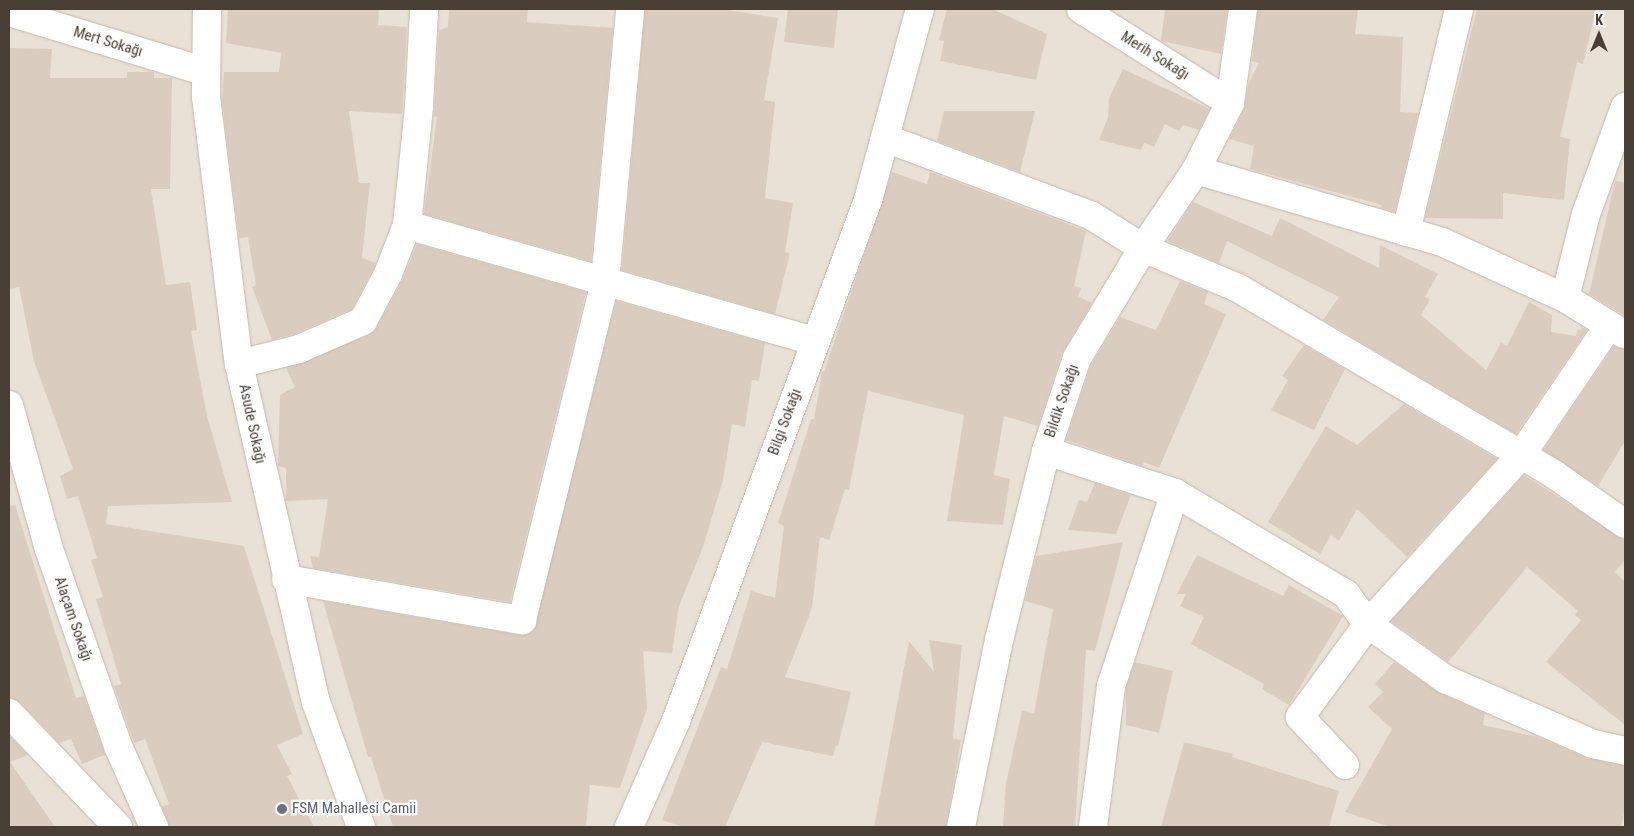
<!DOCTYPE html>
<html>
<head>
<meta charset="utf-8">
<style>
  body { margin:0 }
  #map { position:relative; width:1634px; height:836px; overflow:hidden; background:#f5efe7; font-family:"Roboto Condensed",sans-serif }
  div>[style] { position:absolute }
  .residential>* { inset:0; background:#e9e1d5; transform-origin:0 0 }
  .building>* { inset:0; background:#dacdbf }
  .roads { filter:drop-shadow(0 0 1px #c4b9ac) drop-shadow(0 0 1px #c4b9ac) }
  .minor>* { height:28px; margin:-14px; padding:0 14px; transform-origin:14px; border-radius:14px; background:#fff }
  .tertiary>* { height:28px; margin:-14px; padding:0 14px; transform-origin:14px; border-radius:14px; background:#fff }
  .dots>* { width:14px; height:14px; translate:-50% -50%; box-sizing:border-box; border:2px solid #fff; border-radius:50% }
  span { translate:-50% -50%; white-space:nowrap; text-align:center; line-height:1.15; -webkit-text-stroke:4.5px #fff; paint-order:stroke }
  .street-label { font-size:15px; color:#493f35 }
  .worship-label { font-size:15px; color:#5b616d }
  .left { translate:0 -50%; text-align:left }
  .frame { position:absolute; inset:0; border:10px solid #493f35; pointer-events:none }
  .north { position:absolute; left:1574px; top:10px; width:50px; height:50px; -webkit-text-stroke:4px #fff; paint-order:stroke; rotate:0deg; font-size:14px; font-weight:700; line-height:20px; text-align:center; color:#493f35 }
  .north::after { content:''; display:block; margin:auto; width:18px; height:22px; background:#493f35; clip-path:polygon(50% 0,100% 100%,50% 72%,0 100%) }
</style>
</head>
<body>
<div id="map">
  <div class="residential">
    <div style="left:9px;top:9px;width:1616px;height:818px"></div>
  </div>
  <div class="building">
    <div style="clip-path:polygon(228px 9px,379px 9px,378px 25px,407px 27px,402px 114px,349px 111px,359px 183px,370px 183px,362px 258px,376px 263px,374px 267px,352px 309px,294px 334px,272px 340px,252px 287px,256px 285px,248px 237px,239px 238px,222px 100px,224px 72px,279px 72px,281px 53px,226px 43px)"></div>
    <div style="clip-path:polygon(449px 9px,528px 9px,527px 22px,613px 28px,591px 261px,424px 214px,437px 117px,434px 116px,439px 30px,448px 27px)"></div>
    <div style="clip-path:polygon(645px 9px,721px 9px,778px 18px,764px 100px,775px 102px,765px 198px,793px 203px,785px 252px,790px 253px,775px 314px,622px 270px)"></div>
    <div style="clip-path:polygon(788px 9px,838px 9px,834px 48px,784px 42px)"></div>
    <div style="clip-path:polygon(947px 9px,992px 9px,1047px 34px,1036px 80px,940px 61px,944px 41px,939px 40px)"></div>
    <div style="clip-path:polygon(1165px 9px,1227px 9px,1221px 54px,1161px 41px)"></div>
    <div style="clip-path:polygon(1258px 9px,1358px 9px,1355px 34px,1403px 37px,1400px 112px,1418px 113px,1395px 212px,1381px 208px,1382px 205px,1250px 169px,1254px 146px,1229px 139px,1244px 110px,1249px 82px,1259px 63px,1252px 61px)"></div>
    <div style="clip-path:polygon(1477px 9px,1596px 9px,1583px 64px,1577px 62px,1560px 137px,1570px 139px,1564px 200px,1503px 193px,1503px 219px,1425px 218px)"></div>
    <div style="clip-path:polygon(9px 48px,52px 49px,50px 78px,127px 78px,127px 72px,154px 72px,154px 78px,172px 78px,170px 189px,151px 189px,166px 285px,190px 282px,197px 330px,191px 331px,207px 416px,232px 502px,108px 506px,106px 524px,244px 546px,303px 734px,277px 745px,292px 774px,287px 776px,314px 827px,169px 827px,162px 807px,169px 804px,145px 739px,134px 743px,133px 740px,114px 686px,121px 684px,96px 599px,103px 597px,91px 560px,97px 558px,78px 496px,67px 499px,60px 476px,73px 469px,34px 361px,19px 287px,9px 289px)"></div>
    <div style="clip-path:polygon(1123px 69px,1210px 109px,1199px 130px,1183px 125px,1179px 131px,1165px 124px,1154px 147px,1144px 143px,1141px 150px,1099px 140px,1108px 117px,1109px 98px)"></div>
    <div style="clip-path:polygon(944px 111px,1035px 111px,1020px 172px,937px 141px)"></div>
    <div style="clip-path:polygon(892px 172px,927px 184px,930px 172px,1086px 231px,1074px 286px,1081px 288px,1078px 296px,1092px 303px,1062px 353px,1038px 426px,1004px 416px,994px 475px,1010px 479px,1003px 525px,947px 521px,964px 415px,868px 391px,849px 490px,845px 489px,829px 540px,820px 537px,812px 608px,785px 677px,851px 692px,838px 746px,836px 745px,833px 756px,762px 742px,725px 827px,683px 827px,662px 820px,721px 667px,727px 669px,751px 591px,775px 598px,784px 526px,778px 523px,811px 419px,814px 419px,822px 372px,824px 372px)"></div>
    <div style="clip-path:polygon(1615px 181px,1625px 182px,1625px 316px,1589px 294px)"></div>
    <div style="clip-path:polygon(1193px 202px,1272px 236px,1280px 218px,1379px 268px,1380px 245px,1438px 274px,1425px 297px,1430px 299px,1421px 315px,1486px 370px,1501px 343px,1507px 346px,1529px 302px,1552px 315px,1551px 332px,1576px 336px,1578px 329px,1581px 331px,1582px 327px,1587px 330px,1516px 434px,1323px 320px,1339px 297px,1227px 241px,1219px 263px,1167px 241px)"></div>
    <div style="clip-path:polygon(417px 244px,586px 292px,510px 602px,313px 568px,310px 556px,319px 557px,328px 499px,286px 501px,286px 468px,278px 466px,280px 395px,295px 387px,286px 368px,369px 335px,376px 329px,402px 281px)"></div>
    <div style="clip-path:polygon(1180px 281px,1208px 292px,1204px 304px,1226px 314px,1159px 468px,1144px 462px,1142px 466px,1066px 440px,1091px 365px,1120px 317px,1156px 330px)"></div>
    <div style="clip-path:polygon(616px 301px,765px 343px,759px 381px,752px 380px,745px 427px,732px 424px,723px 480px,703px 547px,679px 606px,672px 653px,643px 651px,647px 709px,620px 788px,590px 785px,586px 827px,393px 827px,371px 757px,368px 757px,323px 601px,519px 635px,533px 631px)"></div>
    <div style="clip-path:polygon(1304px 345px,1345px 369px,1314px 430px,1271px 410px,1288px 380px,1282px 376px)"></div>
    <div style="clip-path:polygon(1614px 346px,1625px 349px,1625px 441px,1598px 486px,1543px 450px)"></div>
    <div style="clip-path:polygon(1404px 404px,1497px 459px,1407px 557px,1357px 509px,1339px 541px,1331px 535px,1320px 554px,1268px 522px,1326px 426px,1357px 445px)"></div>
    <div style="clip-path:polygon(1524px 475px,1625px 540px,1625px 560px,1615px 572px,1625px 582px,1625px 725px,1546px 662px,1581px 620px,1575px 615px,1578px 611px,1527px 567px,1448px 662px,1391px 621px)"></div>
    <div style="clip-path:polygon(1095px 483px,1131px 495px,1116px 534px,1068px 530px,1079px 500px,1087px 502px)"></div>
    <div style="clip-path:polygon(15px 505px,76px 698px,84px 696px,105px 755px,82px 764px,71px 739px,59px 743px,20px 702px,9px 698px,9px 506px)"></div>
    <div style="clip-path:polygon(1123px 542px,1095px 651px,1086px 650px,1075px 827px,1003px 827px,1006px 783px,1022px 711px,1034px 713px,1053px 609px,1025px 601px,1036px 556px)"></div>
    <div style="clip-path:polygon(1197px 555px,1283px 596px,1289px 585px,1343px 616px,1289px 705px,1262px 689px,1264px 684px,1191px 644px,1204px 617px,1180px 606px,1186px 594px,1177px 594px)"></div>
    <div style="clip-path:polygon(929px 640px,962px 645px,953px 738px,961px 740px,946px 827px,874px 827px,909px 641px,934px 672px)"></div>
    <div style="clip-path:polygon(1135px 662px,1173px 671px,1159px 733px,1126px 725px,1126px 689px)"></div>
    <div style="clip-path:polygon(1394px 662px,1439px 693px,1485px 713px,1483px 725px,1538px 737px,1587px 758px,1625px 766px,1625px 809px,1621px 827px,1391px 827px,1345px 812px,1392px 729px,1368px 707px,1383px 692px,1375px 684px)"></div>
    <div style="clip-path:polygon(9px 735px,28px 755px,10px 762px,55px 827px,9px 827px)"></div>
    <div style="clip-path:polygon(1184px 742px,1233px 754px,1232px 757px,1339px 791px,1329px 827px,1161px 827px)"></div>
  </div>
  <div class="roads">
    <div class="minor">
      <div style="left:207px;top:9px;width:88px;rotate:90.7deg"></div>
      <div style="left:206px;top:97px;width:269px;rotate:83deg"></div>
      <div style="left:239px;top:364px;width:347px;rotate:77.2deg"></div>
      <div style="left:316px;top:702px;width:133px;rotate:70.2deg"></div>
      <div style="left:1081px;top:9px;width:176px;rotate:32.2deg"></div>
      <div style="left:9px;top:12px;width:206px;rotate:16.9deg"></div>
      <div style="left:885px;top:138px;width:221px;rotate:20.6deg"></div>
      <div style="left:1092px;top:216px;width:60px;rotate:32.1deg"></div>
      <div style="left:1143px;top:248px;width:103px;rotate:22.8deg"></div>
      <div style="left:1238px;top:288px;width:368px;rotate:30.5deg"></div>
      <div style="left:1555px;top:475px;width:85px;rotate:35deg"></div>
      <div style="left:1196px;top:170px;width:256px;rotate:16.3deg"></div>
      <div style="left:1442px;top:242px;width:135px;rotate:24.5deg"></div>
      <div style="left:1565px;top:298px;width:87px;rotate:-76deg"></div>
      <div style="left:1586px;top:214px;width:114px;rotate:-70deg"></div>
      <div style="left:407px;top:225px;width:423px;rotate:15.9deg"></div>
      <div style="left:1406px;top:232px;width:229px;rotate:-76.6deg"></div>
      <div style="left:1565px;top:298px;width:69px;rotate:31.4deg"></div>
      <div style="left:239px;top:364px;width:62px;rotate:-14deg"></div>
      <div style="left:299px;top:349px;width:70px;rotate:-23.6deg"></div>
      <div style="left:363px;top:321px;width:53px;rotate:-62deg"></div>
      <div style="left:388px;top:274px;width:53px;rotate:-68.8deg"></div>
      <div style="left:407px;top:225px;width:120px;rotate:-84.2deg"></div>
      <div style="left:419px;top:106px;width:97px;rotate:-87deg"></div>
      <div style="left:9px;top:405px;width:149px;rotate:74.5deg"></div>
      <div style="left:49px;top:549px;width:209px;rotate:70.7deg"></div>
      <div style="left:118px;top:746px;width:89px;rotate:66deg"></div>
      <div style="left:1046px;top:451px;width:136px;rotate:18deg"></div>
      <div style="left:1175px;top:493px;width:199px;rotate:30.6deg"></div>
      <div style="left:1346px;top:594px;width:37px;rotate:54deg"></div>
      <div style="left:1368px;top:624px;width:95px;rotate:35.5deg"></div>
      <div style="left:1445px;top:679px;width:162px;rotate:23.7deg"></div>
      <div style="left:1593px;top:744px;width:33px;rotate:12deg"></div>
      <div style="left:286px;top:579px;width:240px;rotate:9.9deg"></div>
      <div style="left:522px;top:620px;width:349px;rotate:-76.2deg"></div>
      <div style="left:605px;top:281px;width:273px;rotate:-84.7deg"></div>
      <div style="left:1345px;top:765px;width:66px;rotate:-133.2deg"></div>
      <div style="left:1300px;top:717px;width:115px;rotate:-53.8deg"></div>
      <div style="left:1368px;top:624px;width:228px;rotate:-47.8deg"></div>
      <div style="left:1521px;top:455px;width:155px;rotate:-55.8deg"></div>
      <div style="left:961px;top:827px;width:191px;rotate:-78.5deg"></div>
      <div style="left:999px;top:640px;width:195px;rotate:-76deg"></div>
      <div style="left:1046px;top:451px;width:98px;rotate:-71.6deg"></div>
      <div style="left:1077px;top:358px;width:128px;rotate:-59deg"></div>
      <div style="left:1143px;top:248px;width:94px;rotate:-55.8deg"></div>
      <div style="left:1196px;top:170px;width:75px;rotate:-63.1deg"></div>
      <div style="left:1230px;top:103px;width:95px;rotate:-82.1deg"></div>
      <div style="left:1093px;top:827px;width:142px;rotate:-82.7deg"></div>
      <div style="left:1111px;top:686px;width:203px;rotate:-71.7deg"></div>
    </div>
    <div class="tertiary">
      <div style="left:9px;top:713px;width:158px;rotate:46.3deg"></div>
      <div style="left:629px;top:827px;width:116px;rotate:-66.1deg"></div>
      <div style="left:676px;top:721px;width:555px;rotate:-69.77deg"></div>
      <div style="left:868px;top:200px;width:198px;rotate:-74.8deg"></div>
    </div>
  </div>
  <div class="dots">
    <div style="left:282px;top:809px;background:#6b7280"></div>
  </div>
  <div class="street-label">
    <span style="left:108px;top:42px;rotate:17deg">Mert Sokağı</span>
    <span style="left:1155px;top:56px;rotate:32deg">Merih Sokağı</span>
    <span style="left:1062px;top:401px;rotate:-71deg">Bildik Sokağı</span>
    <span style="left:785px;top:422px;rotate:-70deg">Bilgi Sokağı</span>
    <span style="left:252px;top:424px;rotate:78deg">Asude Sokağı</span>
    <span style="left:73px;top:619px;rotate:71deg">Alaçam Sokağı</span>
  </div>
  <div class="worship-label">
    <span class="left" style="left:292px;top:809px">FSM Mahallesi Camii</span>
  </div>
  <div class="frame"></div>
  <div class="north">K</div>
</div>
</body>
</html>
